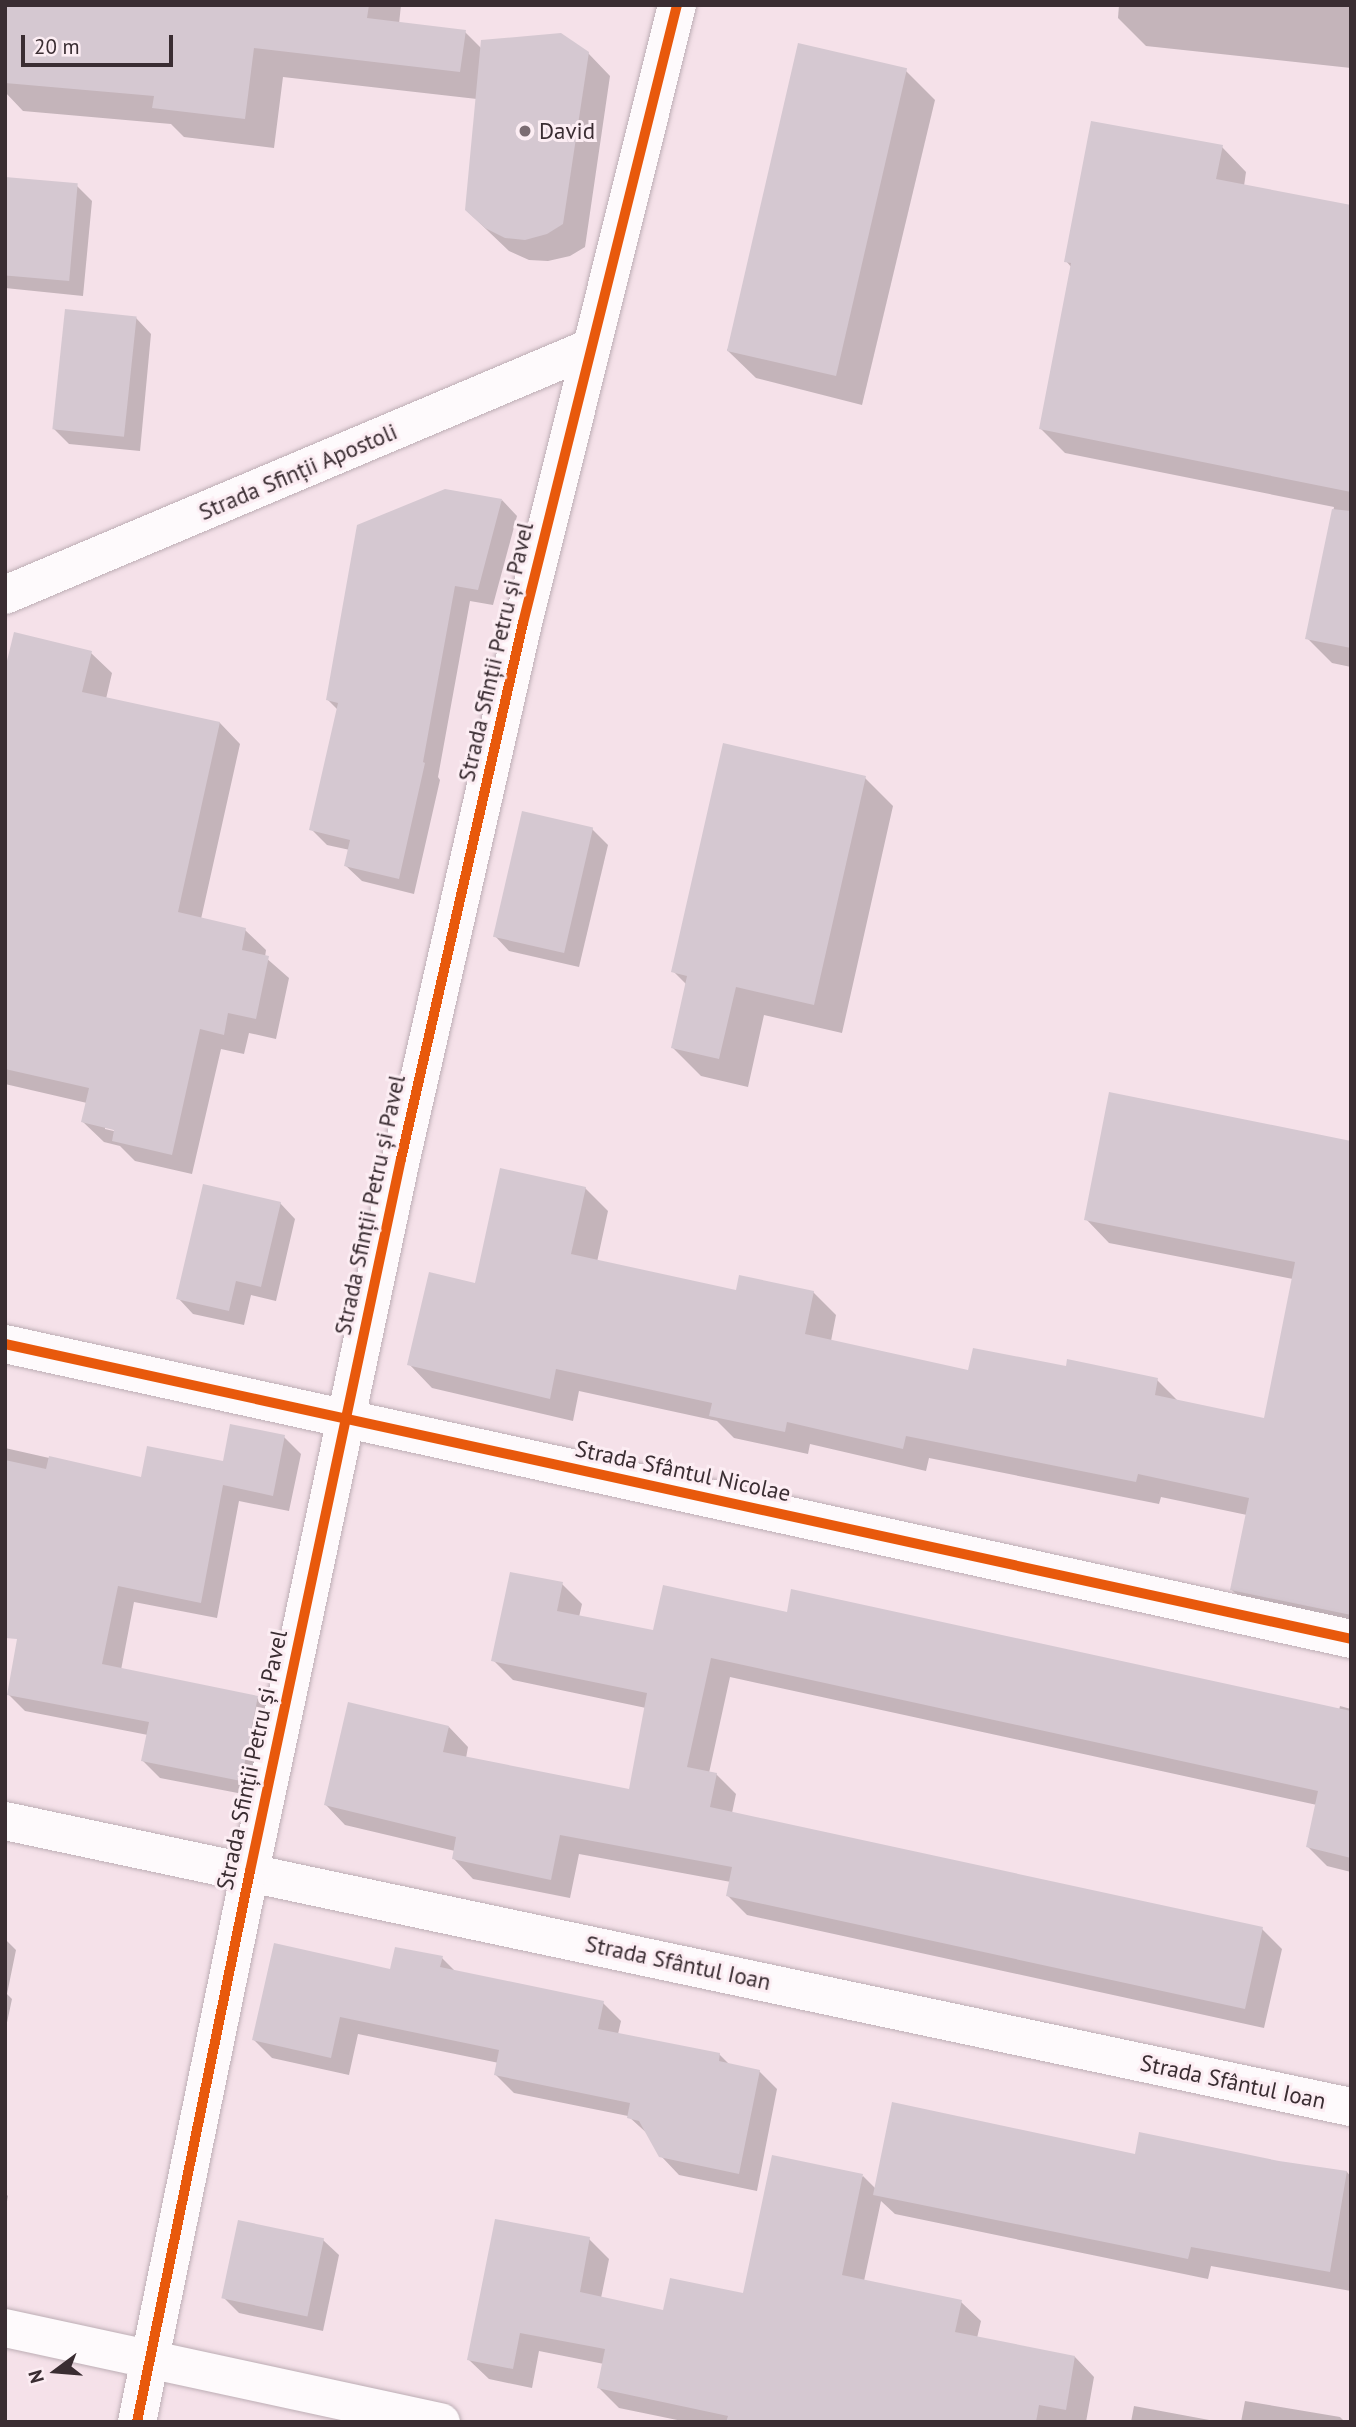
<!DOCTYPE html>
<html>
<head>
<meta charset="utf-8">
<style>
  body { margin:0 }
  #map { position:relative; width:1356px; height:2427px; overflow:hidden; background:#f5e1e9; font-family:"PT Sans",sans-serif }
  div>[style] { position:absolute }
  .shadow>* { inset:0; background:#0003 }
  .building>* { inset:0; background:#d5c8d1; transform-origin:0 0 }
  .roads { filter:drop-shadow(0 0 2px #bdaeb5) drop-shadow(0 0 2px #bdaeb5) }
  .street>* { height:38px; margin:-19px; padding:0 19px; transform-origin:19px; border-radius:19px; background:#fefafc }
  .cycleway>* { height:10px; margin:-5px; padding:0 5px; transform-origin:5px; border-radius:5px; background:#e8590c }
  .dots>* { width:19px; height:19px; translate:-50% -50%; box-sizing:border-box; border:4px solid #fcedf3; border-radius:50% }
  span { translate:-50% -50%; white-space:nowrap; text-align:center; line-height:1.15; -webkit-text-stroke:6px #fcedf3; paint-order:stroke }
  .poi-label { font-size:23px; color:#3a2d32 }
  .left { translate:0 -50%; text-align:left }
  .street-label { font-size:23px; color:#3a2d32 }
  .frame { position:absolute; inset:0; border:7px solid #3a2d32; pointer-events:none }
  .north { position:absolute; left:21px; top:2336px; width:70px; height:70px; -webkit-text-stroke:5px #fcedf3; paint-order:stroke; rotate:254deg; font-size:19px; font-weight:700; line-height:28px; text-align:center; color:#3a2d32 }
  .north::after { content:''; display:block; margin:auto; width:24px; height:32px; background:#3a2d32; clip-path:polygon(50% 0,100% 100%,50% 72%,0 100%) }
  .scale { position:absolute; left:21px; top:35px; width:152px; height:32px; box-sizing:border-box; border:4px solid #3a2d32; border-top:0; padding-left:9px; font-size:21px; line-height:24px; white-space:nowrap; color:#3a2d32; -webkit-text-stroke:5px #fcedf3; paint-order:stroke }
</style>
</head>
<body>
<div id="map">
  <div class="shadow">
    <div style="clip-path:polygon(5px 5px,401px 5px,399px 24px,465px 32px,482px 49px,588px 53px,610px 76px,585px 247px,570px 256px,548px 261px,529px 260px,509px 251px,466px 210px,477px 99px,283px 77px,274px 148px,184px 137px,171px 124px,23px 111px,5px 92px)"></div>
    <div style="clip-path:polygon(1119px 5px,1351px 5px,1351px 68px,1146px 46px,1118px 18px)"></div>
    <div style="clip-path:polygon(906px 71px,935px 100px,862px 405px,756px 378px,727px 350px)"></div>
    <div style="clip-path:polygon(1222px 147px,1246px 172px,1244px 186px,1351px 207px,1351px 667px,1332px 663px,1307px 638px,1334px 507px,1065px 453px,1041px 429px,1072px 268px,1066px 261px)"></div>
    <div style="clip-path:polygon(5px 179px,77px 186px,92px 201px,83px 296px,5px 288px)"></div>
    <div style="clip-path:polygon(136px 318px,151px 334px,140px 451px,69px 444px,54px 429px)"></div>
    <div style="clip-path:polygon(502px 500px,517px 516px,493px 605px,470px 601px,438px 777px,440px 780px,414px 894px,362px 881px,346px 866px,350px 850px,327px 845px,311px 829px,338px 710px,328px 700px)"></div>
    <div style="clip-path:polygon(evenodd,91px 653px,112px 673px,106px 699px,220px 723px,240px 744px,201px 919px,245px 930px,266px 950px,265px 957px,289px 978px,276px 1039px,249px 1033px,244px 1054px,221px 1049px,192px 1174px,135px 1161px,120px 1146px,104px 1142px,83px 1122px,87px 1103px,5px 1084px,5px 677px,91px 653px,105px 1126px,122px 1133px,105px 1129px,105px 1126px)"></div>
    <div style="clip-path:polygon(865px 778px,893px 806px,842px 1033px,764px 1015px,748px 1087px,701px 1076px,673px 1048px,687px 985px,673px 971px)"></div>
    <div style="clip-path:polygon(592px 829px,608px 845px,579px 967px,509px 951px,494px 935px)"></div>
    <div style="clip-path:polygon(1351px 1142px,1351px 1632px,1255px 1613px,1232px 1590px,1247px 1515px,1161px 1497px,1159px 1504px,929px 1458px,926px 1471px,810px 1444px,808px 1454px,734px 1438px,717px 1421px,579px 1391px,573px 1421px,432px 1388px,409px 1364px,477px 1285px,585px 1188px,608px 1211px,597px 1262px,737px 1292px,813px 1292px,836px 1315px,831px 1341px,969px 1372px,1067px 1368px,1157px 1380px,1179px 1402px,1266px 1420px,1293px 1279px,1109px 1243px,1086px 1219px)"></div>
    <div style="clip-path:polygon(280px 1203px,295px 1219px,276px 1301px,251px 1295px,244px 1325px,193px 1314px,178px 1298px)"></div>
    <div style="clip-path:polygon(284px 1437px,301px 1454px,289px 1511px,239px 1501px,217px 1618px,134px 1602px,121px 1670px,257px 1698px,274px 1715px,258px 1797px,160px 1778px,143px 1761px,148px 1735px,25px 1711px,8px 1694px,33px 1568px,5px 1562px,5px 1448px,142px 1479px,224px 1463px)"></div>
    <div style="clip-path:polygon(562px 1584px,582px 1604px,579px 1617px,654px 1632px,788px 1614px,1339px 1710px,1340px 1706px,1351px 1709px,1351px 1872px,1327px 1866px,1307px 1846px,1317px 1805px,730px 1677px,709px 1773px,716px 1774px,736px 1794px,732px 1813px,1262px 1929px,1282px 1949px,1264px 2028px,747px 1915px,728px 1896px,731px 1882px,579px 1854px,570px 1898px,473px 1879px,454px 1859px,455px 1851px,345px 1825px,326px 1805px,449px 1727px,468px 1747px,466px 1758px,631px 1791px,646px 1708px,513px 1680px,493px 1660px)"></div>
    <div style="clip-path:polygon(5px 1939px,16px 1950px,7px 1994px,12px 1999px,5px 2032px)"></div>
    <div style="clip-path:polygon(442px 1958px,456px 1972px,603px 2003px,621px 2021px,618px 2034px,719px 2054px,730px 2065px,759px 2071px,777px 2089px,757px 2191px,679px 2175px,661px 2156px,650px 2136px,628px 2116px,514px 2093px,496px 2075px,499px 2063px,358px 2034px,349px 2075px,272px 2058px,254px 2040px,392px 1971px)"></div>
    <div style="clip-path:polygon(1136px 2156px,1279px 2162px,1347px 2172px,1351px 2177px,1351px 2291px,1211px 2266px,1208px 2279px,895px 2214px,881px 2201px,864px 2281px,961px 2302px,981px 2321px,977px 2338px,1075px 2357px,1094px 2377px,1086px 2422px,687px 2422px,619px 2408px,599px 2388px,604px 2364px,539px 2351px,532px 2388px,489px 2379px,469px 2360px,589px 2239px,609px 2259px,601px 2298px,665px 2312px,745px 2295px,863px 2176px,876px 2189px)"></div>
    <div style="clip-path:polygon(5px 2193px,8px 2196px,5px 2212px)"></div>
    <div style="clip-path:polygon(323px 2240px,339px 2255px,323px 2331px,239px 2313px,224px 2298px)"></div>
    <div style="clip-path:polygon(1245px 2401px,1340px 2417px,1345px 2422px,1241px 2422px)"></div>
    <div style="clip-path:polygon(1134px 2406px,1220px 2422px,1131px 2422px)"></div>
  </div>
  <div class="building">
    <div style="clip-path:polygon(5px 5px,369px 5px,367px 18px,466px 30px,460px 72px,254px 48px,245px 119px,152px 108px,154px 96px,5px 83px)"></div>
    <div style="clip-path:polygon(561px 33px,589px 52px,563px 224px,547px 234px,525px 240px,505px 238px,485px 228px,465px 210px,481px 40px)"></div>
    <div style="left:798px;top:43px;width:112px;height:316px;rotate:13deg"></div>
    <div style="clip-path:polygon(1091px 121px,1223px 145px,1216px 179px,1351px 205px,1351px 492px,1039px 429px,1071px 263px,1064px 262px)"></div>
    <div style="left:5px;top:177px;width:73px;height:98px;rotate:5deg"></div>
    <div style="left:65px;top:309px;width:72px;height:121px;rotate:6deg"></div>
    <div style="clip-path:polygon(445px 489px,502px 499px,478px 590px,455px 586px,423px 762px,425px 763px,399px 879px,344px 866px,350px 840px,309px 830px,338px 703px,326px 700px,357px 525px)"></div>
    <div style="clip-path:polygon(1332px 509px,1351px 511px,1351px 648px,1305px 639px)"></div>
    <div style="clip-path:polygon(14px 632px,92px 651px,82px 692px,220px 722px,178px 912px,246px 928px,242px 950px,269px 956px,256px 1019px,228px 1013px,224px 1035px,200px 1029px,172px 1155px,112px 1141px,114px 1130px,81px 1122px,89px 1088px,5px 1069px,5px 669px)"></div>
    <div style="clip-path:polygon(723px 743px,866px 776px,814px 1005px,736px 987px,719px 1059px,671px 1048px,687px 976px,671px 972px)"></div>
    <div style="left:522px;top:811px;width:73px;height:129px;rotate:13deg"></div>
    <div style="clip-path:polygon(1109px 1092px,1351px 1141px,1351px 1615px,1230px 1590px,1249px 1498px,1138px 1474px,1136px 1482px,906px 1436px,903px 1449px,787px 1422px,785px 1432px,709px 1416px,712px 1403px,556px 1369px,550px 1399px,407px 1365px,429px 1272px,475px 1283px,500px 1168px,586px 1187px,571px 1254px,736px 1290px,739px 1275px,814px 1291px,805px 1334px,968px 1370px,973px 1348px,1066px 1366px,1067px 1359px,1158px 1378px,1155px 1395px,1264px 1418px,1295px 1262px,1084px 1220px)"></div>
    <div style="clip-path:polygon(203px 1184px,281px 1202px,261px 1287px,236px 1281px,229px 1311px,176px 1299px)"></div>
    <div style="clip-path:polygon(230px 1424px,285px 1435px,273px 1496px,223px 1485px,201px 1603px,118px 1586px,102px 1664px,258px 1696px,241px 1781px,141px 1761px,149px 1722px,7px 1695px,17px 1639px,5px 1638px,5px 1460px,46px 1469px,49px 1456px,141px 1477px,147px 1446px,223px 1461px)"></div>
    <div style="clip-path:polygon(510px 1572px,563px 1582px,557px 1611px,653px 1630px,663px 1585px,787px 1612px,791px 1589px,1351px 1711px,1351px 1858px,1306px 1847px,1318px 1791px,711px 1658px,687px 1767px,717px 1773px,710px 1807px,1263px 1927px,1245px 2009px,726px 1896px,732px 1867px,560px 1835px,551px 1880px,452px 1859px,456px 1837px,324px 1805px,348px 1702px,449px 1726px,443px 1752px,629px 1789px,647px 1693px,491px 1661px)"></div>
    <div style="clip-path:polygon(274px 1943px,390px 1969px,395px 1947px,443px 1956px,440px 1967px,604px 2001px,598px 2029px,720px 2053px,719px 2061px,760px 2070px,739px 2174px,659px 2157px,639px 2121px,627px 2118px,630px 2103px,494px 2075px,499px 2050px,340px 2017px,331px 2058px,252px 2040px)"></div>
    <div style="clip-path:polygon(892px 2102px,1135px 2154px,1139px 2132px,1279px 2161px,1347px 2171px,1330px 2272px,1191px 2247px,1188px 2259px,873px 2195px)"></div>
    <div style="clip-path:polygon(772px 2155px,863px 2174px,842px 2275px,962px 2300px,955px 2332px,1075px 2356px,1066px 2410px,1039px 2405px,1036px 2422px,726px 2422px,728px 2416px,597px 2388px,605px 2349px,520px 2333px,513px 2369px,467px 2360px,495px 2219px,590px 2237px,580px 2292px,663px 2310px,670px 2278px,743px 2293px)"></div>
    <div style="left:238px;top:2220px;width:88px;height:80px;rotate:12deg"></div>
  </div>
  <div class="roads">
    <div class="street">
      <div style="left:5px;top:595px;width:635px;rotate:-22.89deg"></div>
      <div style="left:5px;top:1344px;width:1378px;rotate:12.36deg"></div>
      <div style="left:5px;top:1821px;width:1376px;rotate:12deg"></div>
      <div style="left:5px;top:2328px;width:446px;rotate:12.2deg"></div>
      <div style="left:137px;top:2422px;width:562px;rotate:-78.41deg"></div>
      <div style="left:250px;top:1871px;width:728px;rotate:-78.03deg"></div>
      <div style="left:401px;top:1159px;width:550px;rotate:-77.18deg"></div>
      <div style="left:523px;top:623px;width:637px;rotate:-76.01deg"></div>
    </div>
  </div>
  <div class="cycleway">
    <div style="left:5px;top:1344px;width:1378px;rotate:12.36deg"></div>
    <div style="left:137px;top:2422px;width:562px;rotate:-78.41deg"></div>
    <div style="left:250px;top:1871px;width:728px;rotate:-78.03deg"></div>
    <div style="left:401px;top:1159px;width:550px;rotate:-77.18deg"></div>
    <div style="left:523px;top:623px;width:637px;rotate:-76.01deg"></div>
  </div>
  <div class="dots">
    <div style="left:525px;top:131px;background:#7b6c72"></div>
  </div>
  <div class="poi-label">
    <span class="left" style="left:539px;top:131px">David</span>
  </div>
  <div class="street-label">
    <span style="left:298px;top:472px;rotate:-23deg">Strada Sfinții Apostoli</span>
    <span style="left:496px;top:652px;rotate:-77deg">Strada Sfinții Petru și Pavel</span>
    <span style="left:370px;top:1205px;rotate:-78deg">Strada Sfinții Petru și Pavel</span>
    <span style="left:683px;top:1471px;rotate:12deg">Strada Sfântul Nicolae</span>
    <span style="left:252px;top:1760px;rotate:-78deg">Strada Sfinții Petru și Pavel</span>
    <span style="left:678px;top:1963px;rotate:12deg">Strada Sfântul Ioan</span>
    <span style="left:1233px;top:2082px;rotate:12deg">Strada Sfântul Ioan</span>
  </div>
  <div class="frame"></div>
  <div class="north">N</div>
  <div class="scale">20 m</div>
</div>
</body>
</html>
